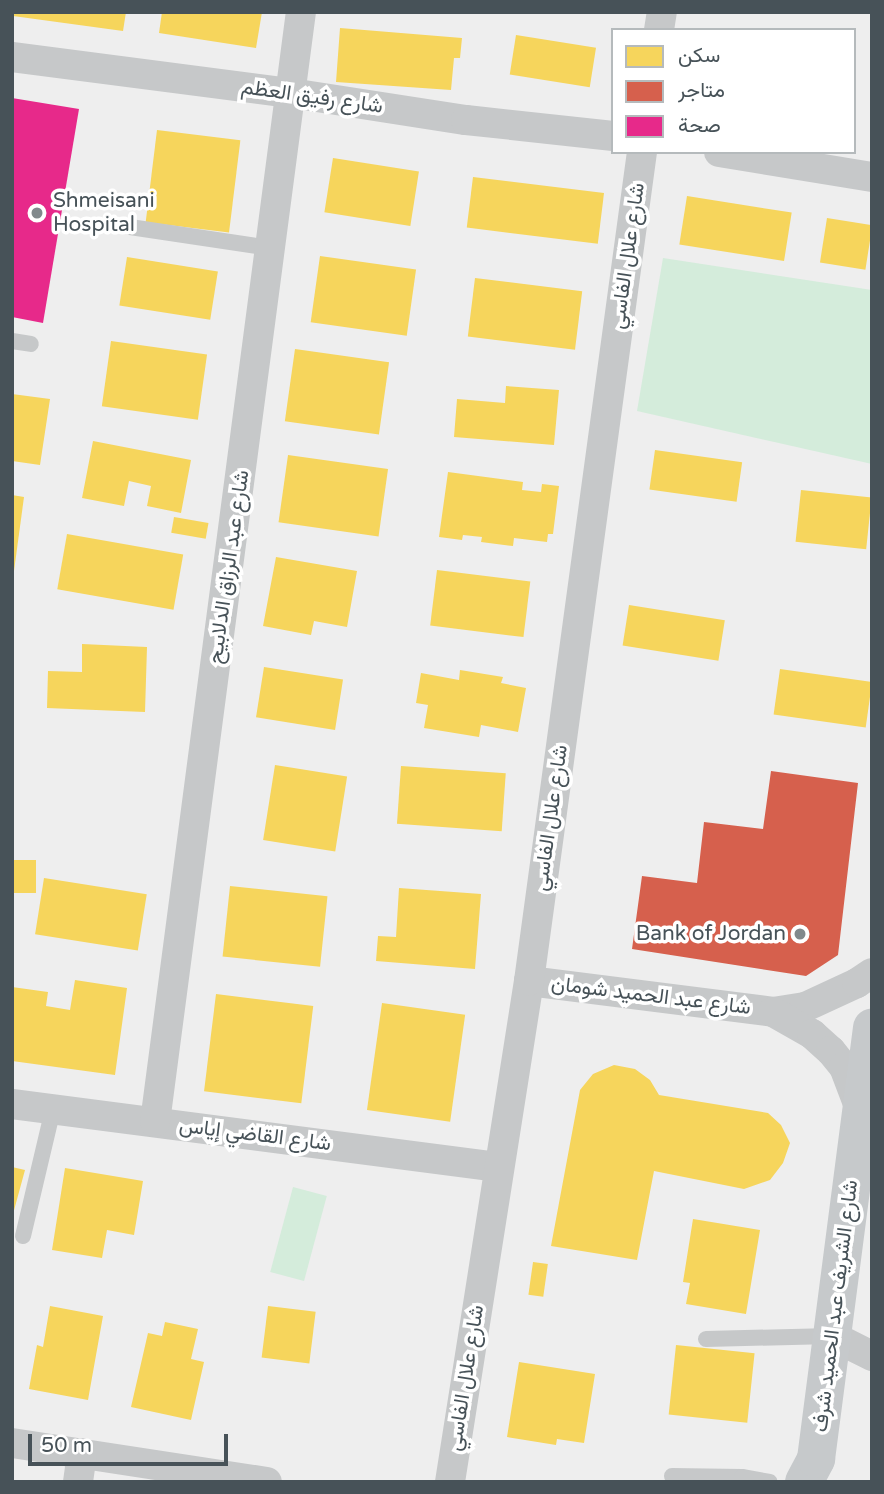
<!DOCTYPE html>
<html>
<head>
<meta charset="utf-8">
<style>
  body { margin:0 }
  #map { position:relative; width:884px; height:1494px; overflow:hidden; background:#eee; font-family:"Varela Round",Vazirmatn,sans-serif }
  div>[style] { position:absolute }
  .green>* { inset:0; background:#d4ecdb; transform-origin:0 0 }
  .homes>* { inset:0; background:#f6d55c; transform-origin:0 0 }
  .shops>* { inset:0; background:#d6604d }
  .health>* { inset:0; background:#e7298a }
  .lane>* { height:16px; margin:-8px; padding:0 8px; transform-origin:8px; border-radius:8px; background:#c6c8c9 }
  .street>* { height:30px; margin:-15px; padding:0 15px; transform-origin:15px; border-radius:15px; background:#c6c8c9 }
  .secondary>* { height:38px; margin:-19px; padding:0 19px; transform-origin:19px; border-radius:19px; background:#c6c9cb }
  .dots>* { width:19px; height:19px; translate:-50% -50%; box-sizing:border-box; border:4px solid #fff; border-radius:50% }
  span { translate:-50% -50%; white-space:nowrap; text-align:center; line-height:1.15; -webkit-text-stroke:7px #fff; paint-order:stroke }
  .street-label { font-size:21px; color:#475258 }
  .poi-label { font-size:21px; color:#475258 }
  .left { translate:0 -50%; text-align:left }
  .right { translate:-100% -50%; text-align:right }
  .frame { position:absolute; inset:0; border:14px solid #475258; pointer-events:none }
  .legend { position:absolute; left:611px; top:28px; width:245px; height:126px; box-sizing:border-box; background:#fff; border:2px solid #b5babc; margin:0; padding:9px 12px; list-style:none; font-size:21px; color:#475258 }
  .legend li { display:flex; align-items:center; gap:14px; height:35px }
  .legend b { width:35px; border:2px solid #b5babc }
  .scale { position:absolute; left:28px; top:1434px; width:200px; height:32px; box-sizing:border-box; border:4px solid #475258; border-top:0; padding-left:9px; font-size:21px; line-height:24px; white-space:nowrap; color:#475258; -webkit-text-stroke:5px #fff; paint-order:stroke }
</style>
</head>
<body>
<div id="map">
  <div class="green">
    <div style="clip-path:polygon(663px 258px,872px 290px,872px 464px,637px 411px)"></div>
    <div style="left:293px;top:1187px;width:35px;height:88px;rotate:15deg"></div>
  </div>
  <div class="homes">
    <div style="clip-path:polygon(13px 12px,126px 12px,123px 31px,13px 16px)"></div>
    <div style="clip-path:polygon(162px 12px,262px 12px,256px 48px,159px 33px)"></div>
    <div style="clip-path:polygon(340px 28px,462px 38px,460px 58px,454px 58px,451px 90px,336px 82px)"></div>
    <div style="left:516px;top:35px;width:81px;height:40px;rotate:9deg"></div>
    <div style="left:157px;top:130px;width:84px;height:93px;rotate:7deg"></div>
    <div style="left:333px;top:158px;width:87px;height:55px;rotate:9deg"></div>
    <div style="left:473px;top:177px;width:132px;height:51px;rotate:7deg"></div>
    <div style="left:687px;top:196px;width:106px;height:49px;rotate:9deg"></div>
    <div style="left:827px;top:218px;width:46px;height:45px;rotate:9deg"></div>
    <div style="left:320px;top:256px;width:97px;height:67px;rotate:8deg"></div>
    <div style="left:127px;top:257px;width:92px;height:49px;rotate:9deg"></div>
    <div style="left:475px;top:278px;width:108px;height:59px;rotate:7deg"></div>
    <div style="left:111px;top:341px;width:97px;height:66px;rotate:8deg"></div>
    <div style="left:295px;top:349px;width:95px;height:73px;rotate:8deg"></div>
    <div style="clip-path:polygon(506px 386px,559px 390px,554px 445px,454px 437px,457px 399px,505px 403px)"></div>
    <div style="clip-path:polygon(12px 394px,50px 399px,40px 465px,12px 461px)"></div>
    <div style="clip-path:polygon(93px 441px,191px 460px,181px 513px,147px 506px,151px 486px,129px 481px,124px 506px,82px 498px)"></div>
    <div style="left:655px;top:450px;width:88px;height:40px;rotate:8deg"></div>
    <div style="left:288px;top:455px;width:101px;height:68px;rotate:8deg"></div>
    <div style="clip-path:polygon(448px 472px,523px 482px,522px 490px,541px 492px,542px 484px,559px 486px,553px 534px,548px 534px,547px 542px,514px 538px,513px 546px,481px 542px,482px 537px,463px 535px,462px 540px,439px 537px)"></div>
    <div style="left:801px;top:490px;width:71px;height:52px;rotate:6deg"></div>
    <div style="clip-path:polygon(12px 495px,24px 497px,14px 571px,12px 571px)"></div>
    <div style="left:174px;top:517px;width:35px;height:16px;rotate:10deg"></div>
    <div style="left:67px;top:534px;width:118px;height:56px;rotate:10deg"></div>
    <div style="clip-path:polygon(276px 557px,357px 571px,347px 627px,314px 621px,311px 635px,263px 626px)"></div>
    <div style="left:437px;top:570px;width:94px;height:56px;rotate:7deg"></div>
    <div style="left:629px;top:605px;width:97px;height:41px;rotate:9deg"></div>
    <div style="clip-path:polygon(82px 644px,147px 647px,145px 712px,47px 708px,48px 671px,82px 672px)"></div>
    <div style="left:264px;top:667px;width:80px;height:51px;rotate:9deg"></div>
    <div style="left:780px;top:669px;width:93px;height:46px;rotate:8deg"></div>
    <div style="clip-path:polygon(460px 670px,503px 677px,501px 683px,526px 688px,518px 732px,481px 725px,479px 737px,424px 728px,428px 705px,416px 703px,421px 673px,459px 680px)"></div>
    <div style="left:275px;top:765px;width:73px;height:76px;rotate:9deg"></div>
    <div style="left:401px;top:766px;width:105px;height:58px;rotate:4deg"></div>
    <div style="left:12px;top:860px;width:24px;height:33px"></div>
    <div style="left:44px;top:878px;width:104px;height:57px;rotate:9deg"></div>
    <div style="left:230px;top:886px;width:98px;height:71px;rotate:6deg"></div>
    <div style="clip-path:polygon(399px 888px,481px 894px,475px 969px,376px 961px,378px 936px,396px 937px)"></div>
    <div style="clip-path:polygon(75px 980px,127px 988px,115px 1075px,12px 1061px,12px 987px,48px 992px,46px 1006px,70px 1010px)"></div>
    <div style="left:216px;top:994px;width:98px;height:98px;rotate:7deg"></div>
    <div style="left:382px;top:1003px;width:84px;height:108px;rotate:8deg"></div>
    <div style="clip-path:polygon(614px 1065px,635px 1069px,650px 1080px,659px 1095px,768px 1113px,781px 1125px,790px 1143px,783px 1163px,770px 1180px,744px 1189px,654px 1171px,637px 1260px,551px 1246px,580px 1090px,593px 1074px)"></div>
    <div style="clip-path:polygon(12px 1167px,25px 1170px,13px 1214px,12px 1214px)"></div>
    <div style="clip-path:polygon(65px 1168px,143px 1181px,134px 1235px,107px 1230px,102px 1258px,52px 1250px)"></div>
    <div style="clip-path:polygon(693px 1219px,760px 1230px,746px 1314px,686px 1304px,690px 1283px,683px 1282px)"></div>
    <div style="left:533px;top:1262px;width:15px;height:33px;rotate:8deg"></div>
    <div style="clip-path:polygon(50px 1306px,103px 1316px,88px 1400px,29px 1389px,37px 1345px,43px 1347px)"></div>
    <div style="left:268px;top:1306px;width:48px;height:52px;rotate:7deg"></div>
    <div style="clip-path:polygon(165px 1322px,198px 1329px,191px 1359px,204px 1362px,191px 1420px,131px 1407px,148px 1333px,162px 1336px)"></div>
    <div style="left:676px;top:1345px;width:79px;height:70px;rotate:6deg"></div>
    <div style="clip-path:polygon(519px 1362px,595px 1374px,584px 1443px,557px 1439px,556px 1445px,507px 1437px)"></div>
  </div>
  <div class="shops">
    <div style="clip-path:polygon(771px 771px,858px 783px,838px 955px,806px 976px,632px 949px,642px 876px,697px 883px,704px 822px,763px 829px)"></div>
  </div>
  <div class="health">
    <div style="clip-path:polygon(12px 98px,79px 109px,43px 323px,12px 317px)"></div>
  </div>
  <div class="lane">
    <div style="left:130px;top:227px;width:143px;rotate:8.5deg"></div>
    <div style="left:12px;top:341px;width:19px;rotate:9deg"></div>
    <div style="left:23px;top:1236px;width:130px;rotate:-76.7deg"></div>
    <div style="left:706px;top:1339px;width:126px;rotate:-1.4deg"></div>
    <div style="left:672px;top:1476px;width:70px;rotate:0.8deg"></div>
    <div style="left:742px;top:1477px;width:28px;rotate:10deg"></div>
  </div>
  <div class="street">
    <div style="left:659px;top:30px;width:18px;rotate:-81deg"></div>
    <div style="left:12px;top:57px;width:281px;rotate:7.4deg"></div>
    <div style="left:291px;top:93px;width:177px;rotate:8.8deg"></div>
    <div style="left:466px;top:120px;width:148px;rotate:6.2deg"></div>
    <div style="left:719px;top:152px;width:155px;rotate:9.3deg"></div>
    <div style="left:529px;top:981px;width:246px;rotate:7.2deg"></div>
    <div style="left:773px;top:1012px;width:32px;rotate:-9deg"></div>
    <div style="left:805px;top:1007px;width:57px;rotate:-24.8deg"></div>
    <div style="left:857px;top:983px;width:18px;rotate:-34deg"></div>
    <div style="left:773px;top:1012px;width:45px;rotate:29.4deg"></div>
    <div style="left:812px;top:1034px;width:25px;rotate:42deg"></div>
    <div style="left:831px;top:1051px;width:21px;rotate:51deg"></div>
    <div style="left:844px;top:1067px;width:45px;rotate:69.1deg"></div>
    <div style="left:12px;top:1104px;width:489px;rotate:7.4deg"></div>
    <div style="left:155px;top:1122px;width:1120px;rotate:-82.51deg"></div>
    <div style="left:832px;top:1336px;width:45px;rotate:26.6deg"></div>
    <div style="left:12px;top:1443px;width:258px;rotate:8.7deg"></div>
    <div style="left:78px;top:1482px;width:29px;rotate:-82deg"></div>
    <div style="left:450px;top:1482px;width:507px;rotate:-81.04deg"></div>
    <div style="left:529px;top:981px;width:837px;rotate:-82.24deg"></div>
  </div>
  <div class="secondary">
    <div style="left:804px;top:1482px;width:26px;rotate:-62deg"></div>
    <div style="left:816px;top:1459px;width:435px;rotate:-82.6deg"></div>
  </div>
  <div class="dots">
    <div style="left:37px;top:213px;background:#81898c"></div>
    <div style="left:800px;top:934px;background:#81898c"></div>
  </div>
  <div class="street-label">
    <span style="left:312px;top:97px;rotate:8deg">شارع رفيق العظم</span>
    <span style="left:628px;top:256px;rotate:-82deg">شارع علال الفاسي</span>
    <span style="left:229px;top:567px;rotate:-82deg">شارع عبد الرزاق الدلابيح</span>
    <span style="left:551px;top:818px;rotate:-82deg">شارع علال الفاسي</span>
    <span style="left:651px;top:996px;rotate:7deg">شارع عبد الحميد شومان</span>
    <span style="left:255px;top:1135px;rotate:7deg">شارع القاضي إياس</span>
    <span style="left:836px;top:1306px;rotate:-83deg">شارع الشريف عبد الحميد شرف</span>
    <span style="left:466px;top:1378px;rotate:-81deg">شارع علال الفاسي</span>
  </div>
  <div class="poi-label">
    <span class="left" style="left:53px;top:213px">Shmeisani<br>Hospital</span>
    <span class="right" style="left:786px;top:934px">Bank of Jordan</span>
  </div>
  <div class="frame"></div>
  <ul class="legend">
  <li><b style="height:19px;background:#f6d55c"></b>سكن</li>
  <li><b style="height:19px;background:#d6604d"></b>متاجر</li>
  <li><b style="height:19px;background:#e7298a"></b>صحة</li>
  </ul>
  <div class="scale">50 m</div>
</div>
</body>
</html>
